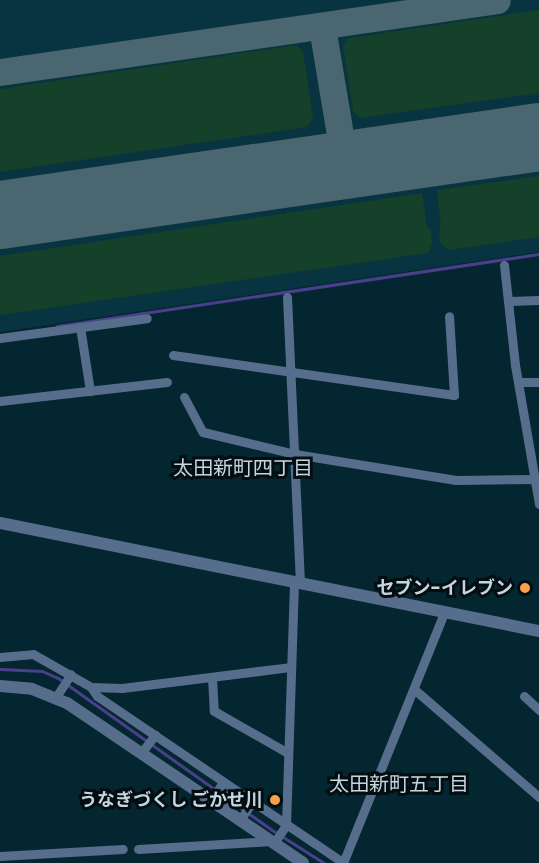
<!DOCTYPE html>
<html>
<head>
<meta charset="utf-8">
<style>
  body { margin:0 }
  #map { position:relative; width:539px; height:863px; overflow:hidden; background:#042630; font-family:Poppins,"Noto Sans JP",sans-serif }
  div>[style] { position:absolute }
  .built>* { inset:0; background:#083340 }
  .green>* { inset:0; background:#15402a }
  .stream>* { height:3px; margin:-1.5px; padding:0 1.5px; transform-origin:1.5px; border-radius:1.5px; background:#4a3f8b }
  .taxiway>* { height:27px; margin:-13.5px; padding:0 13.5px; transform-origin:13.5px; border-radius:13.5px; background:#4a6670 }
  .runway>* { height:68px; margin:-34px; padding:0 34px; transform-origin:34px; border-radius:34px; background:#4a6670 }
  .minor>* { height:9px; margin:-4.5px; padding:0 4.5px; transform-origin:4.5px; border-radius:4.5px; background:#566e8c }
  .tertiary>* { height:12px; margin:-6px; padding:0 6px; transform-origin:6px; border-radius:6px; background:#566e8c }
  .dots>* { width:16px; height:16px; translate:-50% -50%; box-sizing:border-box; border:3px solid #030d12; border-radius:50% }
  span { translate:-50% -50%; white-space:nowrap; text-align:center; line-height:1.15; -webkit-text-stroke:6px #030d12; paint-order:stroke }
  .poi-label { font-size:18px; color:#c5d6dd; font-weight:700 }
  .right { translate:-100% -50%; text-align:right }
  .neighbourhood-label { font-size:20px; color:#c5d6dd }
</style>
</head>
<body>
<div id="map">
  <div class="built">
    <div style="clip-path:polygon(0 0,539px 0,539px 252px,0 332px)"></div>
  </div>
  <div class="green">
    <div style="clip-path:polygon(539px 10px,539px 93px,360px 118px,353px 111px,343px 46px,349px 38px)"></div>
    <div style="clip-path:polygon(296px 45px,303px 51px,313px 118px,307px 127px,0 172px,0 89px)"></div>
    <div style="clip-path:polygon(539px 176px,539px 237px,448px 250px,440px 242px,439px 230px,441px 225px,437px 190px)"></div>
    <div style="clip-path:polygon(422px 193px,427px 226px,431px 230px,432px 243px,428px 253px,0 315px,0 256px)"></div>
  </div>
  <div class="stream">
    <div style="left:57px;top:326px;width:487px;rotate:-8.5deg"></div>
    <div style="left:0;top:669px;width:42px;rotate:2.7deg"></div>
    <div style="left:42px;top:671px;width:17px;rotate:24deg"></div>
    <div style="left:58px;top:678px;width:262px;rotate:35.4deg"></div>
    <div style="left:272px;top:830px;width:62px;rotate:32.4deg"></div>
  </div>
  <div class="taxiway">
    <div style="left:322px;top:27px;width:140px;rotate:80.5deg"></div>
    <div style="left:0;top:72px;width:502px;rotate:-8.24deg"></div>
  </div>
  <div class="runway">
    <div style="left:0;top:215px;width:545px;rotate:-8.23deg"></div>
  </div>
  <div class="minor">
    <div style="left:504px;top:265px;width:101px;rotate:83.7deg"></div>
    <div style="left:515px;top:365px;width:141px;rotate:80.2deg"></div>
    <div style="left:287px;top:297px;width:285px;rotate:87.4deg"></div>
    <div style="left:509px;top:301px;width:30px;rotate:-2deg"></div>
    <div style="left:80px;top:327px;width:65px;rotate:81.1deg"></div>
    <div style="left:0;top:338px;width:148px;rotate:-7.7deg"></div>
    <div style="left:173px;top:355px;width:284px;rotate:8.1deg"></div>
    <div style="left:454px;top:395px;width:79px;rotate:-93.6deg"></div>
    <div style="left:519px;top:382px;width:20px"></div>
    <div style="left:184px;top:397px;width:40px;rotate:62deg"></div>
    <div style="left:203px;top:432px;width:95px;rotate:13.4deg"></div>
    <div style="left:295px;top:454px;width:163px;rotate:9.2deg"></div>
    <div style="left:456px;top:480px;width:83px;rotate:-0.7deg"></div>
    <div style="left:0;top:401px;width:168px;rotate:-6.5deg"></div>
    <div style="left:0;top:657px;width:33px;rotate:-5deg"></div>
    <div style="left:33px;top:654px;width:67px;rotate:29.6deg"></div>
    <div style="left:91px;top:687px;width:31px;rotate:2deg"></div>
    <div style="left:122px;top:688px;width:169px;rotate:-7.1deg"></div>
    <div style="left:212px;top:677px;width:34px;rotate:87deg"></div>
    <div style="left:214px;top:711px;width:85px;rotate:29.6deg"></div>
    <div style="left:91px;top:687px;width:11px;rotate:56deg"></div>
    <div style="left:97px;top:696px;width:298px;rotate:34.1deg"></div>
    <div style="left:415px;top:690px;width:164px;rotate:40.8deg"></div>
    <div style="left:524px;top:696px;width:21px;rotate:43deg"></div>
    <div style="left:56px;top:697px;width:27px;rotate:-57deg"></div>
    <div style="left:141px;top:753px;width:23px;rotate:-52deg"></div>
    <div style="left:211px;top:800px;width:22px;rotate:-56deg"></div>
    <div style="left:221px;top:807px;width:22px;rotate:-56deg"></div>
    <div style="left:240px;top:820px;width:22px;rotate:-56deg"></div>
    <div style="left:274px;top:843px;width:22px;rotate:-56deg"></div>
    <div style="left:286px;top:825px;width:245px;rotate:-88.1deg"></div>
    <div style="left:138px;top:849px;width:133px;rotate:-3.4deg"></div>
    <div style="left:0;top:856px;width:123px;rotate:-3.3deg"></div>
    <div style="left:343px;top:863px;width:272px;rotate:-68deg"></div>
  </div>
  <div class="tertiary">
    <div style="left:0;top:523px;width:550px;rotate:11.33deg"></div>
    <div style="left:0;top:686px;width:32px;rotate:5deg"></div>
    <div style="left:32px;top:689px;width:38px;rotate:22deg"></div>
    <div style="left:67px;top:703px;width:285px;rotate:34.1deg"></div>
  </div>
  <div class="dots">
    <div style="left:525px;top:588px;background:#f8a04b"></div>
    <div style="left:275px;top:800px;background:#f8a04b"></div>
  </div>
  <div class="poi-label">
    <span class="right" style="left:513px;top:588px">セブン-イレブン</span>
    <span class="right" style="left:263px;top:800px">うなぎづくし ごかせ川</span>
  </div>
  <div class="neighbourhood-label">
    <span style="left:243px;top:468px">太田新町四丁目</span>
    <span style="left:399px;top:784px">太田新町五丁目</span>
  </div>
</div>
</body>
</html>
